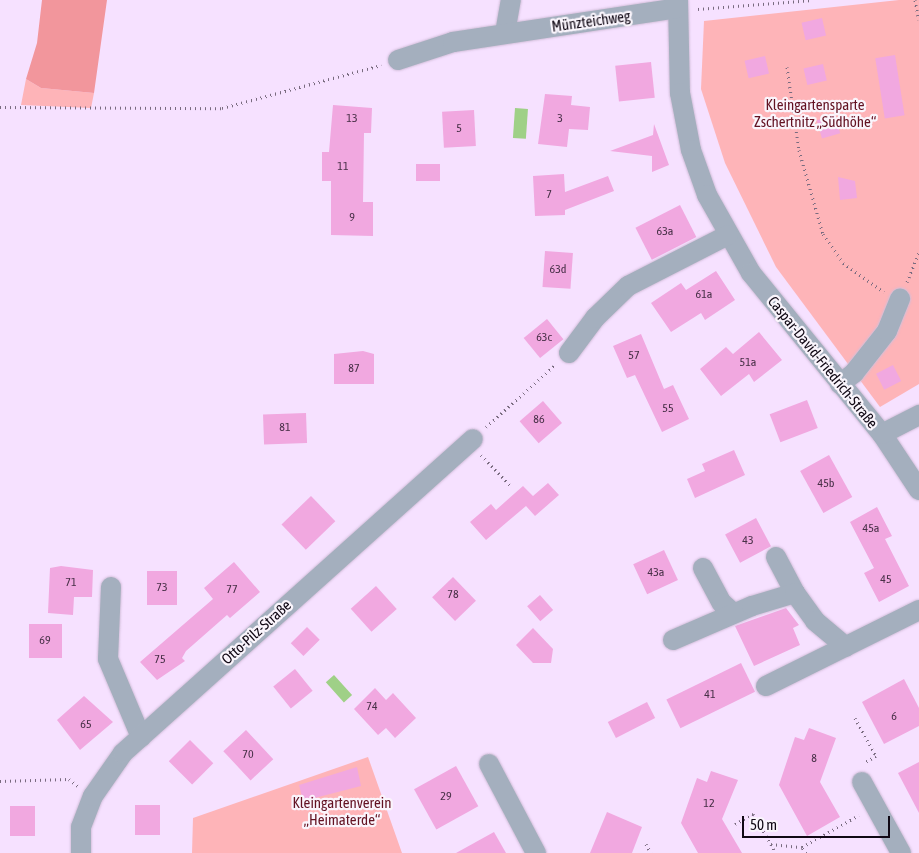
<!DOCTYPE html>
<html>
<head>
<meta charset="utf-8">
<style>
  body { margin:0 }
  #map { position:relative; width:919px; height:853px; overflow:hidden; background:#f6e1ff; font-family:"Asap Condensed",sans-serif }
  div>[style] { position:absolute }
  .green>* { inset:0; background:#feb4b8 }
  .forest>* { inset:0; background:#f2969c }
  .water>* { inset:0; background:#9fd087; transform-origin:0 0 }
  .building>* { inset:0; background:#f1a8e0; transform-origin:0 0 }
  .path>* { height:3px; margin-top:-1.5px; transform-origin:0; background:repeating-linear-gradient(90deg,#796b7f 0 1px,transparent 0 5px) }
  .roads { filter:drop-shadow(0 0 1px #d1bed9) drop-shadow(0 0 1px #d1bed9) }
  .minor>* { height:20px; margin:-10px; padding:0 10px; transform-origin:10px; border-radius:10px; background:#a4afbe }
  span { translate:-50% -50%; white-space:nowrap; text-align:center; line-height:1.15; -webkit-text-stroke:4.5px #faf5fc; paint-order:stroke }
  .number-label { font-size:12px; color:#483047 }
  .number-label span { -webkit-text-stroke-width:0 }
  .street-label { font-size:15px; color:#100814 }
  .park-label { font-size:15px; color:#631222 }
  .scale { position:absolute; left:742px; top:816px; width:148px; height:22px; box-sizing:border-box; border:2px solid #100814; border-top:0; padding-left:6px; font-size:15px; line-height:18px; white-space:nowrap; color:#100814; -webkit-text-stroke:4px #faf5fc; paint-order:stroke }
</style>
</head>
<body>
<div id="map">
  <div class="green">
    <div style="clip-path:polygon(899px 0,919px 0,919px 384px,880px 407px,776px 267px,725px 163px,701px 89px,704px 21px)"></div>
    <div style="clip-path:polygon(26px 79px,41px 88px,94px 93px,91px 108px,21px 105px)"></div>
    <div style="clip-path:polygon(368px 757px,402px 853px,192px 853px,193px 818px)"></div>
  </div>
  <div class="forest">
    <div style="clip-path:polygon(42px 0,107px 0,94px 93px,41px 88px,26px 79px,37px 43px)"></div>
  </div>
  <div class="water">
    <div style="left:515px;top:108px;width:13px;height:30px;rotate:4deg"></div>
    <div style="left:334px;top:675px;width:27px;height:11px;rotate:48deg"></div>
  </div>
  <div class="building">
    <div style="left:822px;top:18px;width:18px;height:21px;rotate:77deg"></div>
    <div style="left:895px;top:55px;width:61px;height:20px;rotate:81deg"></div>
    <div style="left:765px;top:56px;width:18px;height:21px;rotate:77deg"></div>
    <div style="left:651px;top:62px;width:36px;height:36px;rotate:84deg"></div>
    <div style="left:823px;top:64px;width:17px;height:20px;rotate:77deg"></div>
    <div style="clip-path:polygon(545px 94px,572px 96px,571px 105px,590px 107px,588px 130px,569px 129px,567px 147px,538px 144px)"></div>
    <div style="clip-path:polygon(333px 105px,372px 108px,371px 133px,364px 133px,363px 202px,373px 202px,373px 236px,331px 235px,331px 181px,322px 181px,322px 152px,329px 152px)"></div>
    <div style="left:474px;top:110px;width:36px;height:32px;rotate:87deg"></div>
    <div style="left:835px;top:115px;width:19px;height:19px;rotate:74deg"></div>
    <div style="clip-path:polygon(654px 124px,669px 165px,652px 172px,652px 156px,610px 151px,653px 135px)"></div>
    <div style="left:416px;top:164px;width:24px;height:17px"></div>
    <div style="clip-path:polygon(564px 174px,565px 192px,608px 176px,614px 191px,565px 210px,565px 215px,535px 216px,533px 176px)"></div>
    <div style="clip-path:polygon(838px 177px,855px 181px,857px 198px,840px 200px)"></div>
    <div style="left:680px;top:205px;width:36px;height:50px;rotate:63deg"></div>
    <div style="left:545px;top:251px;width:28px;height:36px;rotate:4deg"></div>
    <div style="clip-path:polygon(716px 271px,735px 300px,705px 320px,701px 313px,671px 332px,651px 303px,681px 283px,686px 290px)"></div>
    <div style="left:547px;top:319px;width:26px;height:30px;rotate:51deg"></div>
    <div style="clip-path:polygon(759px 332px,782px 360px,754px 382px,749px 374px,721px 396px,700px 369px,726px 347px,733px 354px)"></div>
    <div style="clip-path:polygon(641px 334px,664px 389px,673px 385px,689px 419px,662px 432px,635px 375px,627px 378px,613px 346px)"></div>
    <div style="clip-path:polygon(363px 351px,374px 354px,374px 384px,334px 384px,334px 354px)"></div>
    <div style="left:893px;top:365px;width:18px;height:19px;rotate:63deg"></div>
    <div style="left:807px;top:400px;width:30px;height:40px;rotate:69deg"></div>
    <div style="left:543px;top:401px;width:29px;height:31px;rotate:49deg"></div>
    <div style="left:306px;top:413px;width:30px;height:43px;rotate:88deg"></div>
    <div style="clip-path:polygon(734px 450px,745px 475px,695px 498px,687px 479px,705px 471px,702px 464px)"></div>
    <div style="left:829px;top:455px;width:48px;height:33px;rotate:61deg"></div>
    <div style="clip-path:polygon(548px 483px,559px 495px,535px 516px,526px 506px,486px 540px,470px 522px,491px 504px,496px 510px,523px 486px,533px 496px)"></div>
    <div style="left:311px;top:496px;width:35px;height:41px;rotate:46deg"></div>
    <div style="clip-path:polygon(877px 507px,892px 536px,885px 539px,909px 586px,879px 602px,864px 573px,874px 568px,850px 522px)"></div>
    <div style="left:756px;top:518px;width:32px;height:35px;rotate:62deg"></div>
    <div style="left:664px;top:550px;width:33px;height:34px;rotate:65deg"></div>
    <div style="clip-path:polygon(234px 562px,260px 592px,230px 618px,227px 615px,186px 651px,182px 658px,185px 661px,157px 680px,140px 662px,213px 599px,204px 588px)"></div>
    <div style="clip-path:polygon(61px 566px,93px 570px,92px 597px,74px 597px,73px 615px,48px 613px,50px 568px)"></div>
    <div style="left:147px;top:571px;width:30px;height:34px"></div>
    <div style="left:453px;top:577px;width:33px;height:29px;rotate:46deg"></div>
    <div style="left:376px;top:586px;width:31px;height:34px;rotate:48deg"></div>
    <div style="left:540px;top:595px;width:20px;height:17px;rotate:49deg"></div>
    <div style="clip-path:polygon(786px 608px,799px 625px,793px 628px,800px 645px,754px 666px,735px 626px)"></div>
    <div style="left:29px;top:624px;width:33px;height:34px"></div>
    <div style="left:307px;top:627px;width:18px;height:23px;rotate:45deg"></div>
    <div style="clip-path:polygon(533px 628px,553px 649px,551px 663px,533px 663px,516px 645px)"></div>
    <div style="left:741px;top:663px;width:32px;height:83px;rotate:64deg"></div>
    <div style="left:295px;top:669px;width:28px;height:28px;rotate:51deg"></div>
    <div style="clip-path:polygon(904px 679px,919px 708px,919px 726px,884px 744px,862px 702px)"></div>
    <div style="clip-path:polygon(375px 688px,386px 700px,393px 693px,416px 718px,395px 738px,386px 728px,378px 735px,354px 709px)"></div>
    <div style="clip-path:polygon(84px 696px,113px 722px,80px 750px,57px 720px)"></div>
    <div style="left:647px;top:702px;width:18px;height:44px;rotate:63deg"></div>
    <div style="clip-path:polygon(809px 728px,836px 738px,820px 782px,840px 817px,807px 836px,779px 785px,795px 737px,804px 740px)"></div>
    <div style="left:246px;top:730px;width:40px;height:31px;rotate:47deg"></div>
    <div style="left:190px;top:740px;width:33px;height:30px;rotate:45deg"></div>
    <div style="clip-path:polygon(919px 762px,919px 813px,898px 773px)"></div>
    <div style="left:456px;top:766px;width:46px;height:48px;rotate:61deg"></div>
    <div style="clip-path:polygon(357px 767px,361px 786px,303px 801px,299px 785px)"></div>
    <div style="clip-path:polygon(711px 771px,738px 780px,722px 819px,742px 853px,698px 853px,681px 823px,697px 778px,707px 782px)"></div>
    <div style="left:135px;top:805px;width:25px;height:30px"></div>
    <div style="left:10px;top:806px;width:25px;height:30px"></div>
    <div style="clip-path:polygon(607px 812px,642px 827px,632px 853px,590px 853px)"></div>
    <div style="clip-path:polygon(494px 832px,506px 853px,456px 853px)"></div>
  </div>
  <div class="path">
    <div style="left:915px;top:0;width:20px;rotate:79deg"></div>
    <div style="left:698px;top:9px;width:115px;rotate:-4.5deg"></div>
    <div style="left:787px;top:67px;width:84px;rotate:81.8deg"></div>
    <div style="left:799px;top:150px;width:87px;rotate:74.1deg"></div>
    <div style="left:823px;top:234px;width:35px;rotate:55deg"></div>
    <div style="left:843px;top:263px;width:50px;rotate:35.3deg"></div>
    <div style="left:0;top:107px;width:222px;rotate:0.3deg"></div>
    <div style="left:222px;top:108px;width:165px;rotate:-15.1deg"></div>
    <div style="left:907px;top:282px;width:32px;rotate:-68deg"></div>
    <div style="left:486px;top:427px;width:94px;rotate:-42deg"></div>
    <div style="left:481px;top:455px;width:42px;rotate:46deg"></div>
    <div style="left:855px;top:718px;width:43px;rotate:61.1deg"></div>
    <div style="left:876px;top:756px;width:13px;rotate:151deg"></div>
    <div style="left:0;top:781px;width:69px;rotate:-1.7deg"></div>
    <div style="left:69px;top:779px;width:11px;rotate:38deg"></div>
    <div style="left:735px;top:824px;width:21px;rotate:-29deg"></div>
    <div style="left:753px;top:814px;width:35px;rotate:59deg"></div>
    <div style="left:771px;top:844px;width:31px;rotate:6deg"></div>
    <div style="left:646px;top:844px;width:10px;rotate:61deg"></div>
    <div style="left:771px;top:844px;width:10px;rotate:66deg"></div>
    <div style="left:806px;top:853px;width:7px;rotate:-124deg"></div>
    <div style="left:802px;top:847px;width:65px;rotate:-29.3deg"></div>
  </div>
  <div class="roads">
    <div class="minor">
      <div style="left:678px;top:0;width:93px;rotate:88.8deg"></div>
      <div style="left:680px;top:93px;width:58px;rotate:79.1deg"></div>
      <div style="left:691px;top:150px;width:48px;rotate:70.4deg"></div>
      <div style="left:707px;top:195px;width:90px;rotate:60.6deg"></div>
      <div style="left:751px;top:273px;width:208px;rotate:50.9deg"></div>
      <div style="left:882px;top:434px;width:67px;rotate:56.5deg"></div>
      <div style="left:505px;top:33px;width:34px;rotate:-80deg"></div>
      <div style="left:398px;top:60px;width:58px;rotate:-18.1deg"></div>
      <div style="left:453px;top:42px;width:227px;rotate:-8.6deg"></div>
      <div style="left:569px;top:353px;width:44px;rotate:-53.4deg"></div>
      <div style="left:595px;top:318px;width:46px;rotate:-44.1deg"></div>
      <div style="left:628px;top:286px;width:112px;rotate:-27deg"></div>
      <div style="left:840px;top:384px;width:18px;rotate:-38deg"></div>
      <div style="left:854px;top:373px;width:53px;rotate:-51.8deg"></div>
      <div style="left:887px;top:331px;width:35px;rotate:-68deg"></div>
      <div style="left:882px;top:434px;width:42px;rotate:-27.2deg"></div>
      <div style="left:776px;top:557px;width:41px;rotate:62.2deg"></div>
      <div style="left:703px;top:568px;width:40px;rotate:62deg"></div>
      <div style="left:722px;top:603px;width:15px;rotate:42deg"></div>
      <div style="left:111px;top:587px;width:72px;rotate:92.4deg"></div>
      <div style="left:108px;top:659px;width:85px;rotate:67.1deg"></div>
      <div style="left:673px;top:640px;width:86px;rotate:-23.3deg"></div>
      <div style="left:752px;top:606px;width:45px;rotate:-16.8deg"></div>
      <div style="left:795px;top:593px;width:34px;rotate:54deg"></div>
      <div style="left:815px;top:621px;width:40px;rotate:40deg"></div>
      <div style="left:766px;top:686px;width:171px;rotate:-26.4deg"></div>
      <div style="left:489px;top:764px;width:101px;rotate:62.2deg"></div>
      <div style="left:862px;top:782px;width:81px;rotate:61.2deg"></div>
      <div style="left:81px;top:853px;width:26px;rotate:-90deg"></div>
      <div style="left:81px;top:827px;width:33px;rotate:-69deg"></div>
      <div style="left:93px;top:796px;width:52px;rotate:-55.1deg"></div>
      <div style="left:123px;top:753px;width:470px;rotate:-41.9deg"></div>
    </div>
  </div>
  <div class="number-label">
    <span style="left:352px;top:119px">13</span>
    <span style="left:560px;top:119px">3</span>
    <span style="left:459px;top:129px">5</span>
    <span style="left:343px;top:167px">11</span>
    <span style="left:549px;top:195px">7</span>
    <span style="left:352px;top:218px">9</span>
    <span style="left:665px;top:232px">63a</span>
    <span style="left:558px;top:270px">63d</span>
    <span style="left:704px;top:295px">61a</span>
    <span style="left:544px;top:338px">63c</span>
    <span style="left:634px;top:356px">57</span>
    <span style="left:748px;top:363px">51a</span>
    <span style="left:354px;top:369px">87</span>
    <span style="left:668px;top:409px">55</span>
    <span style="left:539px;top:420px">86</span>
    <span style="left:285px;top:428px">81</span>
    <span style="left:826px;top:484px">45b</span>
    <span style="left:871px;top:529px">45a</span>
    <span style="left:748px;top:541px">43</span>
    <span style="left:656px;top:573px">43a</span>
    <span style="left:886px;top:580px">45</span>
    <span style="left:71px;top:583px">71</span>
    <span style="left:162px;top:588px">73</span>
    <span style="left:232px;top:590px">77</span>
    <span style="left:453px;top:595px">78</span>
    <span style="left:45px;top:641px">69</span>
    <span style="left:160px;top:660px">75</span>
    <span style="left:710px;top:695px">41</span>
    <span style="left:372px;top:707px">74</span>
    <span style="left:894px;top:717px">6</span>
    <span style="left:86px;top:725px">65</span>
    <span style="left:248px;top:755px">70</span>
    <span style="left:814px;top:759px">8</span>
    <span style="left:446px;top:797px">29</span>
    <span style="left:709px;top:804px">12</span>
  </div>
  <div class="street-label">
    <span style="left:591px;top:21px;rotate:-8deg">Münzteichweg</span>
    <span style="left:823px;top:362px;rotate:51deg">Caspar-David-Friedrich-Straße</span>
    <span style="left:256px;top:632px;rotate:-42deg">Otto-Pilz-Straße</span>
  </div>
  <div class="park-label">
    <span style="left:815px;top:113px">Kleingartensparte<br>Zschertnitz „Südhöhe“</span>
    <span style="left:342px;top:811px">Kleingartenverein<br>„Heimaterde“</span>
  </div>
  <div class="scale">50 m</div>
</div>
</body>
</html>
